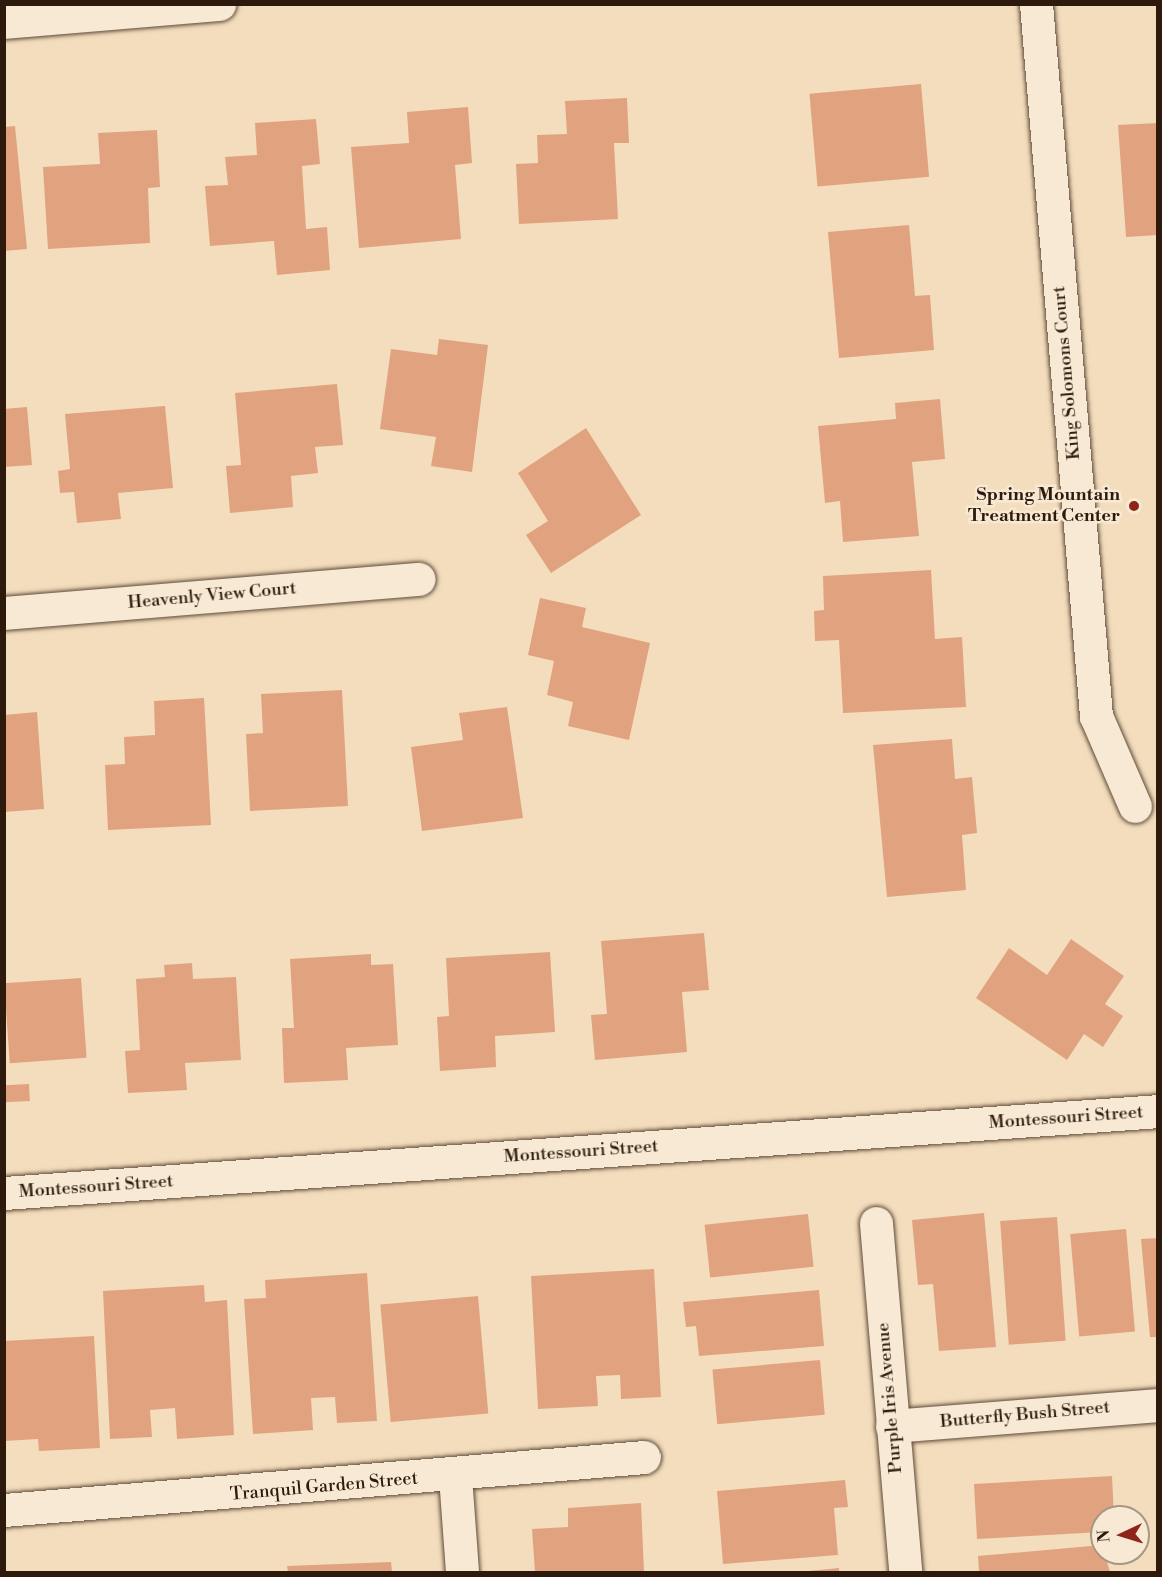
<!DOCTYPE html>
<html>
<head>
<meta charset="utf-8">
<style>
  body { margin:0 }
  #map { position:relative; width:1162px; height:1577px; overflow:hidden; background:#f3ddbd; font-family:"Libre Bodoni",serif }
  div>[style] { position:absolute }
  .building>* { inset:0; background:#e1a37f; transform-origin:0 0 }
  .roads { filter:drop-shadow(0 0 2px #5f4b38) drop-shadow(0 0 2px #5f4b38) }
  .minor>* { height:33px; margin:-16.5px; padding:0 16.5px; transform-origin:16.5px; border-radius:16.5px; background:#f7e9d4 }
  .dots>* { width:16px; height:16px; translate:-50% -50%; box-sizing:border-box; border:3px solid #f7e9d4; border-radius:50% }
  span { translate:-50% -50%; white-space:nowrap; text-align:center; line-height:1.15; -webkit-text-stroke:5px #f7e9d4; paint-order:stroke }
  .street-label { font-size:18px; color:#2e1a0c }
  .poi-label { font-size:18px; color:#2e1a0c; font-weight:700 }
  .right { translate:-100% -50%; text-align:right }
  .frame { position:absolute; inset:0; border:6px solid #2e1a0c; pointer-events:none }
  .north { position:absolute; left:1090px; top:1505px; width:60px; height:60px; box-sizing:border-box; background:#f7e9d4; border:2px solid #a79684; border-radius:50%; rotate:266deg; font-size:16px; font-weight:700; line-height:24px; text-align:center; color:#2e1a0c }
  .north::after { content:''; display:block; margin:auto; width:21px; height:27px; background:#8f2418; clip-path:polygon(50% 0,100% 100%,50% 72%,0 100%) }
</style>
</head>
<body>
<div id="map">
  <div class="building">
    <div style="left:921px;top:84px;width:93px;height:112px;rotate:85deg"></div>
    <div style="clip-path:polygon(627px 98px,629px 143px,614px 143px,618px 219px,519px 224px,516px 164px,538px 163px,537px 135px,567px 134px,565px 101px)"></div>
    <div style="clip-path:polygon(468px 107px,472px 163px,455px 165px,461px 239px,359px 248px,351px 147px,409px 143px,407px 112px)"></div>
    <div style="clip-path:polygon(316px 119px,320px 164px,302px 166px,306px 229px,327px 227px,330px 270px,277px 275px,274px 241px,210px 246px,205px 186px,228px 185px,225px 157px,257px 155px,255px 123px)"></div>
    <div style="clip-path:polygon(1158px 123px,1158px 235px,1126px 237px,1118px 125px)"></div>
    <div style="clip-path:polygon(15px 126px,27px 249px,4px 251px,4px 127px)"></div>
    <div style="clip-path:polygon(157px 130px,160px 187px,148px 188px,150px 243px,48px 249px,43px 167px,100px 164px,98px 133px)"></div>
    <div style="clip-path:polygon(909px 225px,915px 296px,930px 295px,934px 350px,839px 358px,828px 232px)"></div>
    <div style="clip-path:polygon(439px 339px,488px 345px,472px 472px,431px 466px,436px 437px,380px 429px,391px 349px,437px 355px)"></div>
    <div style="clip-path:polygon(337px 384px,343px 445px,315px 447px,318px 473px,291px 476px,293px 507px,230px 513px,226px 466px,241px 465px,235px 393px)"></div>
    <div style="clip-path:polygon(940px 399px,945px 459px,912px 462px,919px 536px,843px 542px,840px 501px,825px 503px,818px 426px,896px 419px,895px 403px)"></div>
    <div style="clip-path:polygon(165px 406px,173px 488px,118px 493px,121px 519px,77px 523px,74px 492px,60px 493px,58px 471px,70px 469px,65px 414px)"></div>
    <div style="clip-path:polygon(27px 407px,32px 465px,4px 467px,4px 409px)"></div>
    <div style="clip-path:polygon(586px 428px,641px 515px,551px 573px,526px 535px,548px 521px,518px 473px)"></div>
    <div style="clip-path:polygon(931px 570px,935px 639px,962px 637px,966px 707px,843px 713px,839px 640px,815px 641px,814px 611px,824px 610px,823px 576px)"></div>
    <div style="clip-path:polygon(540px 598px,586px 608px,582px 627px,650px 643px,629px 740px,568px 726px,573px 702px,547px 695px,554px 661px,528px 655px)"></div>
    <div style="clip-path:polygon(342px 690px,348px 806px,250px 811px,246px 734px,263px 733px,261px 694px)"></div>
    <div style="clip-path:polygon(204px 698px,211px 825px,108px 830px,105px 765px,125px 764px,124px 737px,155px 735px,154px 701px)"></div>
    <div style="clip-path:polygon(507px 707px,523px 818px,422px 831px,411px 747px,463px 740px,459px 713px)"></div>
    <div style="clip-path:polygon(37px 712px,44px 809px,4px 812px,4px 715px)"></div>
    <div style="clip-path:polygon(952px 739px,955px 779px,972px 777px,977px 833px,962px 835px,966px 890px,887px 897px,873px 745px)"></div>
    <div style="clip-path:polygon(704px 933px,709px 990px,682px 992px,687px 1052px,595px 1060px,591px 1015px,607px 1014px,601px 941px)"></div>
    <div style="clip-path:polygon(1071px 939px,1124px 976px,1105px 1004px,1123px 1016px,1103px 1047px,1084px 1034px,1067px 1060px,976px 998px,1009px 948px,1047px 975px)"></div>
    <div style="clip-path:polygon(550px 952px,555px 1032px,495px 1036px,496px 1067px,440px 1071px,437px 1017px,449px 1016px,446px 958px)"></div>
    <div style="clip-path:polygon(371px 954px,371px 965px,393px 964px,398px 1045px,346px 1048px,348px 1080px,284px 1083px,282px 1028px,294px 1028px,290px 959px)"></div>
    <div style="clip-path:polygon(192px 963px,193px 979px,236px 977px,241px 1060px,185px 1063px,187px 1090px,128px 1093px,125px 1051px,140px 1050px,136px 979px,165px 977px,164px 965px)"></div>
    <div style="left:81px;top:978px;width:80px;height:77px;rotate:86deg"></div>
    <div style="left:29px;top:1084px;width:17px;height:25px;rotate:87deg"></div>
    <div style="clip-path:polygon(984px 1213px,996px 1347px,939px 1351px,933px 1284px,918px 1285px,912px 1220px)"></div>
    <div style="left:808px;top:1214px;width:53px;height:104px;rotate:84deg"></div>
    <div style="left:1057px;top:1217px;width:124px;height:57px;rotate:86deg"></div>
    <div style="left:1126px;top:1229px;width:103px;height:56px;rotate:85deg"></div>
    <div style="clip-path:polygon(1158px 1238px,1158px 1337px,1150px 1337px,1141px 1239px)"></div>
    <div style="clip-path:polygon(654px 1269px,661px 1397px,621px 1399px,620px 1375px,596px 1376px,598px 1406px,538px 1409px,531px 1276px)"></div>
    <div style="clip-path:polygon(367px 1273px,377px 1421px,337px 1423px,335px 1397px,311px 1398px,313px 1430px,253px 1434px,244px 1299px,266px 1298px,265px 1280px)"></div>
    <div style="clip-path:polygon(204px 1285px,205px 1302px,227px 1300px,234px 1435px,177px 1439px,175px 1408px,150px 1410px,152px 1437px,110px 1439px,103px 1291px)"></div>
    <div style="clip-path:polygon(819px 1290px,824px 1346px,699px 1356px,696px 1326px,686px 1327px,683px 1302px)"></div>
    <div style="left:478px;top:1296px;width:118px;height:98px;rotate:85deg"></div>
    <div style="clip-path:polygon(94px 1336px,100px 1448px,39px 1451px,38px 1439px,4px 1441px,4px 1341px)"></div>
    <div style="left:820px;top:1360px;width:55px;height:108px;rotate:85deg"></div>
    <div style="clip-path:polygon(1112px 1476px,1114px 1517px,1102px 1517px,1102px 1532px,977px 1539px,974px 1484px)"></div>
    <div style="clip-path:polygon(845px 1480px,848px 1507px,834px 1508px,838px 1555px,723px 1564px,717px 1491px)"></div>
    <div style="clip-path:polygon(641px 1503px,644px 1572px,535px 1572px,532px 1529px,568px 1527px,568px 1508px)"></div>
    <div style="clip-path:polygon(1102px 1545px,1110px 1572px,979px 1572px,978px 1556px)"></div>
    <div style="clip-path:polygon(391px 1562px,392px 1572px,288px 1572px,287px 1566px)"></div>
    <div style="clip-path:polygon(839px 1568px,839px 1572px,809px 1572px,809px 1571px)"></div>
  </div>
  <div class="roads">
    <div class="minor">
      <div style="left:1036px;top:4px;width:715px;rotate:85.18deg"></div>
      <div style="left:1096px;top:716px;width:98px;rotate:66.6deg"></div>
      <div style="left:4px;top:22px;width:216px;rotate:-4.8deg"></div>
      <div style="left:4px;top:613px;width:416px;rotate:-4.7deg"></div>
      <div style="left:4px;top:1193px;width:1157px;rotate:-4.06deg"></div>
      <div style="left:876px;top:1223px;width:350px;rotate:85.2deg"></div>
      <div style="left:892px;top:1426px;width:267px;rotate:-4.5deg"></div>
      <div style="left:455px;top:1476px;width:96px;rotate:85.8deg"></div>
      <div style="left:4px;top:1510px;width:642px;rotate:-4.73deg"></div>
    </div>
  </div>
  <div class="dots">
    <div style="left:1134px;top:506px;background:#8f2418"></div>
  </div>
  <div class="street-label">
    <span style="left:1067px;top:373px;rotate:-95deg">King Solomons Court</span>
    <span style="left:212px;top:596px;rotate:-5deg">Heavenly View Court</span>
    <span style="left:1066px;top:1118px;rotate:-4deg">Montessouri Street</span>
    <span style="left:581px;top:1152px;rotate:-4deg">Montessouri Street</span>
    <span style="left:96px;top:1187px;rotate:-4deg">Montessouri Street</span>
    <span style="left:890px;top:1398px;rotate:-95deg">Purple Iris Avenue</span>
    <span style="left:1025px;top:1415px;rotate:-5deg">Butterfly Bush Street</span>
    <span style="left:324px;top:1487px;rotate:-5deg">Tranquil Garden Street</span>
  </div>
  <div class="poi-label">
    <span class="right" style="left:1120px;top:506px">Spring Mountain<br>Treatment Center</span>
  </div>
  <div class="frame"></div>
  <div class="north">N</div>
</div>
</body>
</html>
